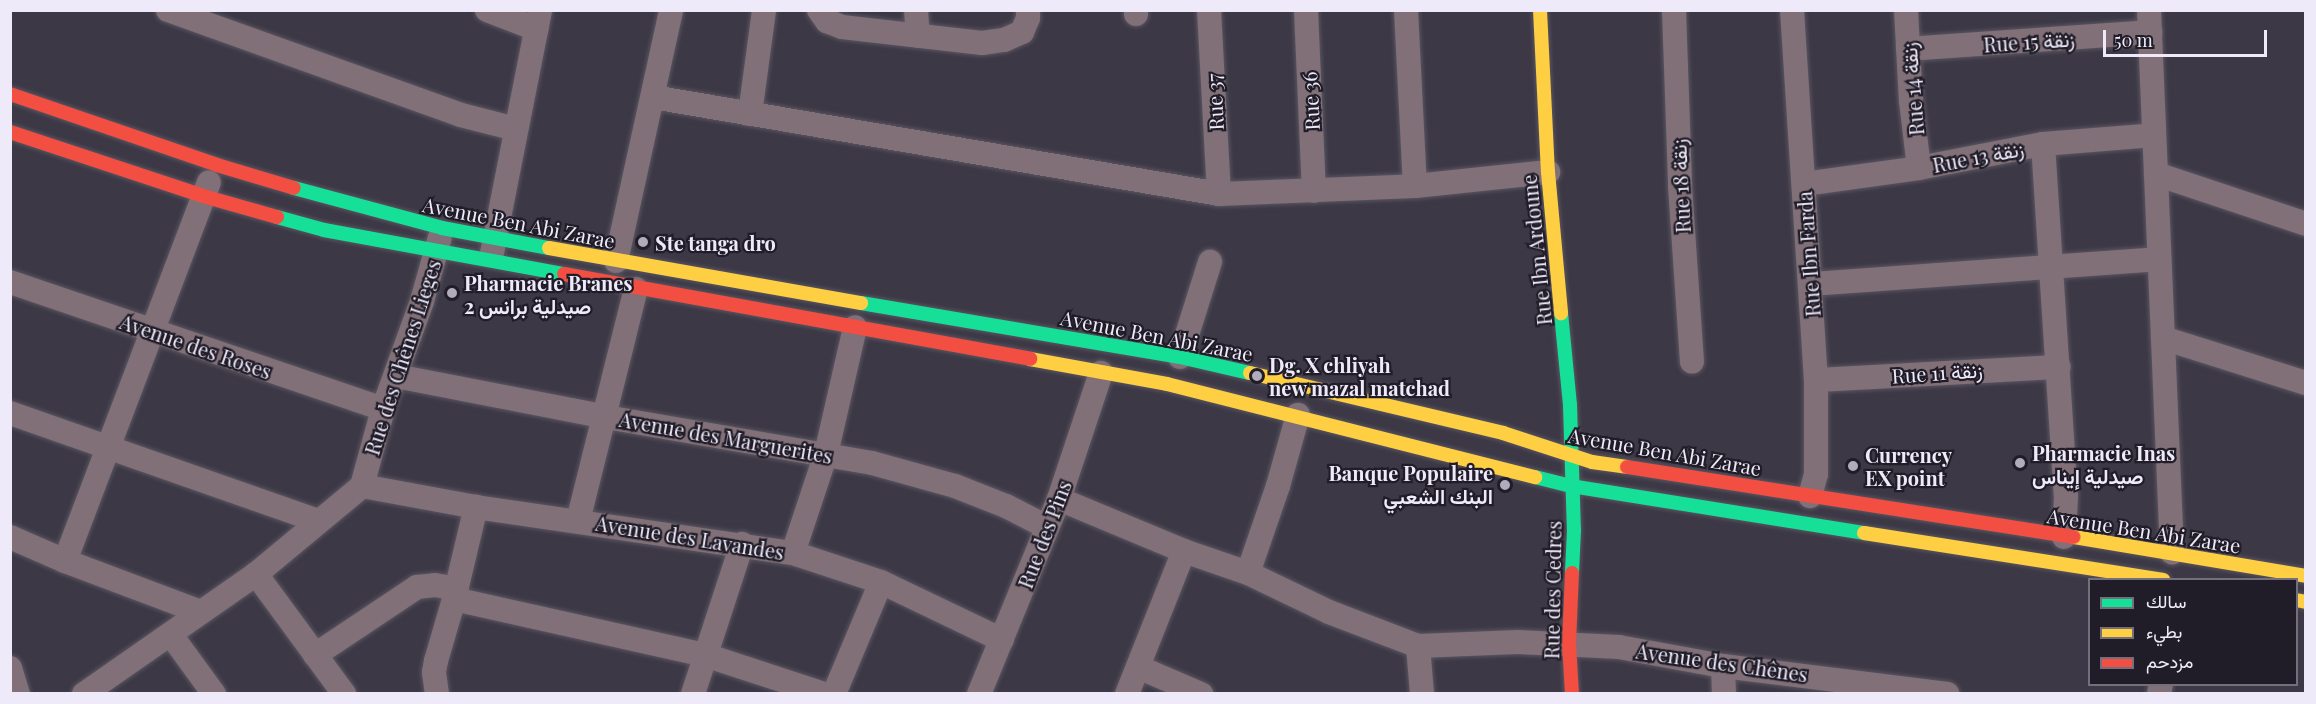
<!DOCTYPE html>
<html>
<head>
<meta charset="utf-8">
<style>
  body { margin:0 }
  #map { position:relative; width:2316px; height:704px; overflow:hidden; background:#3c3845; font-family:"Playfair Display",Vazirmatn,serif }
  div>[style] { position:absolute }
  .roads { filter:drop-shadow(0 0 2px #595561) drop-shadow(0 0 2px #595561) }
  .street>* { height:24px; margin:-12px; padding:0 12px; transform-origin:12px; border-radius:12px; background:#817078 }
  .fast>* { height:14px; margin:-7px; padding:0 7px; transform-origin:7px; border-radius:7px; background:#16e098 }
  .slow>* { height:14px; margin:-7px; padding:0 7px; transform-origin:7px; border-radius:7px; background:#ffcf43 }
  .jam>* { height:14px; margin:-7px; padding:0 7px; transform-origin:7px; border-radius:7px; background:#f24e42 }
  .dots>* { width:16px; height:16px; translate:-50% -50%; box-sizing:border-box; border:3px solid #211d28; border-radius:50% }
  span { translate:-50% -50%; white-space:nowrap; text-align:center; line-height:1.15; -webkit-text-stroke:4.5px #211d28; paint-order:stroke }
  .street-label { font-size:20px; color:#efeafa }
  .poi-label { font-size:20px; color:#efeafa; font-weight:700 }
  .left { translate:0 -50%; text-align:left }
  .right { translate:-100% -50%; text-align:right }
  .frame { position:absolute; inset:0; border:12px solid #efeafa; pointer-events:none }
  .legend { position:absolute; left:2088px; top:578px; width:210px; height:108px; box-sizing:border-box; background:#211d28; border:2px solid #736f7c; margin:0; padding:8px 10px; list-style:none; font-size:18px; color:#efeafa }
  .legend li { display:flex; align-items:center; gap:12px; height:30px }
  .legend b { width:30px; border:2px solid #736f7c }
  .scale { position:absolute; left:2103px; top:30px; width:164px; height:27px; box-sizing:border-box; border:3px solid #efeafa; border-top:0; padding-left:8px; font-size:18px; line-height:21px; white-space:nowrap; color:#efeafa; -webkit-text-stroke:4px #211d28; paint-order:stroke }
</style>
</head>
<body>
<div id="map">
  <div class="roads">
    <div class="street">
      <div style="left:168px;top:10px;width:311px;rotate:19.7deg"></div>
      <div style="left:461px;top:115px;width:57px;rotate:14.3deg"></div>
      <div style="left:487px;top:10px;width:53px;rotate:21.2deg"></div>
      <div style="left:819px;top:10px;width:14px;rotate:54deg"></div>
      <div style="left:827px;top:21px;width:16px;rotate:22deg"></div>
      <div style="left:842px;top:27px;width:141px;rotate:6.5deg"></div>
      <div style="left:982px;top:43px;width:22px;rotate:-8deg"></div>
      <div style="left:1004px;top:40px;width:20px;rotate:-24deg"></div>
      <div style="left:1022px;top:32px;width:15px;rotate:-67deg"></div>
      <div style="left:1028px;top:18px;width:8px;rotate:-90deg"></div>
      <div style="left:916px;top:10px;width:26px;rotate:86deg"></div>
      <div style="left:1136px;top:10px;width:4px;rotate:90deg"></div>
      <div style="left:1209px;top:10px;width:184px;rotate:86.9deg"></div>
      <div style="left:1306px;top:10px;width:181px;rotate:87.5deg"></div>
      <div style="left:1406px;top:10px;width:176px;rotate:87.1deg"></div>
      <div style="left:1674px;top:10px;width:176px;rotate:88deg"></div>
      <div style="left:1680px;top:186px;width:176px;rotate:86.1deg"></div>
      <div style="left:1792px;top:10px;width:371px;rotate:86.3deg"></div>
      <div style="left:1816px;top:380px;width:94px;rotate:90deg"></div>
      <div style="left:1816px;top:474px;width:23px;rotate:105deg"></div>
      <div style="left:1906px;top:10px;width:91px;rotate:86.9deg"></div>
      <div style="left:1911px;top:101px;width:67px;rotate:83.2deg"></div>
      <div style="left:2149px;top:10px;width:543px;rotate:87.57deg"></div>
      <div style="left:1908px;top:49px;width:243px;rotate:-4deg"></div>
      <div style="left:653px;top:97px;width:574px;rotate:9.72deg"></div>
      <div style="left:1219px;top:194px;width:196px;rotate:-2.3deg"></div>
      <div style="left:1415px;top:186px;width:134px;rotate:-6deg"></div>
      <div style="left:750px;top:114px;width:105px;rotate:-82.3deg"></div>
      <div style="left:2043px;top:144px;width:353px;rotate:86.3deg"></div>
      <div style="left:2066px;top:496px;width:41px;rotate:92.8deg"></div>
      <div style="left:2156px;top:174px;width:158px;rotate:18.4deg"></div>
      <div style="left:1804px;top:184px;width:116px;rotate:-7.9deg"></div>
      <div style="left:1919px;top:168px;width:126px;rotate:-11deg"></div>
      <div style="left:2043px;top:144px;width:111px;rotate:-4.6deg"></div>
      <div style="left:492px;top:253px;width:248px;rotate:-78.8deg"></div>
      <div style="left:616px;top:261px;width:257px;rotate:-77.6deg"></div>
      <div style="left:10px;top:282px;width:394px;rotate:18.8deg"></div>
      <div style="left:1811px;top:284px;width:349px;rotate:-4.1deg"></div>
      <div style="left:2163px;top:338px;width:150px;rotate:17.5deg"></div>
      <div style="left:1180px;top:357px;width:100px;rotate:-72.5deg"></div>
      <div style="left:396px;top:376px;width:214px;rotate:11deg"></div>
      <div style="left:606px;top:417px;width:270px;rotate:9.8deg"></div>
      <div style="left:872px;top:463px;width:86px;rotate:15.5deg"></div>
      <div style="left:955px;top:486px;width:55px;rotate:21.4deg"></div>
      <div style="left:1006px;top:506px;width:46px;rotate:27.1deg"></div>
      <div style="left:1816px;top:380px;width:243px;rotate:-3.1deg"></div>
      <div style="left:10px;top:413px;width:326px;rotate:19.3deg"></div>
      <div style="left:362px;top:486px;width:116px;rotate:10.4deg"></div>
      <div style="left:476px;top:507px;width:320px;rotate:8.3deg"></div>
      <div style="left:793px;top:553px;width:93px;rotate:18.2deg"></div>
      <div style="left:881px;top:582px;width:134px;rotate:25.6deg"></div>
      <div style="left:362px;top:486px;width:80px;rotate:-74.7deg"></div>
      <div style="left:383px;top:409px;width:115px;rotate:-70.1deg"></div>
      <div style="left:422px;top:301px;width:66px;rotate:-74.3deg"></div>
      <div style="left:1059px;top:499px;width:135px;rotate:22.6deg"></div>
      <div style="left:1184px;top:551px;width:68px;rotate:19deg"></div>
      <div style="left:1248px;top:573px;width:90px;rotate:25.7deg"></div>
      <div style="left:1329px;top:612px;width:95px;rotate:20.9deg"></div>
      <div style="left:1418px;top:646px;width:100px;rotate:-2.3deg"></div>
      <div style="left:1518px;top:642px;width:101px;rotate:2.8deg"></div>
      <div style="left:1619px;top:647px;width:106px;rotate:10.4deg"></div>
      <div style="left:1723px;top:666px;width:226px;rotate:7.1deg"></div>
      <div style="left:578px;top:521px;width:239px;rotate:-76deg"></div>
      <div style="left:10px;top:537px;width:60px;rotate:23.6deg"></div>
      <div style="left:65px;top:561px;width:145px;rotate:20.6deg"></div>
      <div style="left:793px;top:553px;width:104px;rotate:-71.6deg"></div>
      <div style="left:826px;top:454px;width:130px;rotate:-77.1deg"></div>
      <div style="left:65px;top:561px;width:405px;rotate:-69.2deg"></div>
      <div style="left:1248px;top:573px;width:92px;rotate:-71deg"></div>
      <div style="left:1278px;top:486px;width:74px;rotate:-74.3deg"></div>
      <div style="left:256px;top:574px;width:149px;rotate:53.7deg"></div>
      <div style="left:454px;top:599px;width:257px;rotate:12.6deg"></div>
      <div style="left:705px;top:655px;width:125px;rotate:18.1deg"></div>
      <div style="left:171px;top:635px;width:73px;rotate:53.9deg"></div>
      <div style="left:1418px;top:646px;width:48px;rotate:85.2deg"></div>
      <div style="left:315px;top:655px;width:123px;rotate:-33.7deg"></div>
      <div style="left:417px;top:587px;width:18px;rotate:-6deg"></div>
      <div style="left:435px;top:585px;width:22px;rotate:10deg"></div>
      <div style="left:1723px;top:666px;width:28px;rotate:88deg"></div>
      <div style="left:1138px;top:667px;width:69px;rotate:23.2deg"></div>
      <div style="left:10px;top:668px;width:27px;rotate:73deg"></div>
      <div style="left:84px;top:694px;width:210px;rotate:-34.9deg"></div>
      <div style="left:256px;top:574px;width:138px;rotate:-39.7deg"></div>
      <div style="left:437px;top:694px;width:22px;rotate:-98deg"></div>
      <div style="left:434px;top:672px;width:11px;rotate:-80deg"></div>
      <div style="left:436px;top:661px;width:65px;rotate:-73.8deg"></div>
      <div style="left:454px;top:599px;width:95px;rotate:-76.6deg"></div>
      <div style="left:693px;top:694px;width:158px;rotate:-71.9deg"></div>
      <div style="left:834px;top:694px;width:121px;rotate:-67.2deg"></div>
      <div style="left:979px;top:694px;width:211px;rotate:-67.7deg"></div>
      <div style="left:1059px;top:499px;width:133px;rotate:-71.6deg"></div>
      <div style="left:1127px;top:694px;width:154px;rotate:-68.3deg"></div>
      <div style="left:2159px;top:694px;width:10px;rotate:-79deg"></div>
    </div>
    <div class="fast">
      <div style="left:294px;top:188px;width:153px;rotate:15.1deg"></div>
      <div style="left:442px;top:228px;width:109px;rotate:10.6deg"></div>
      <div style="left:277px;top:217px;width:49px;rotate:15.5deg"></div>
      <div style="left:324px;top:230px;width:244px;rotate:10.4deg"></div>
      <div style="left:861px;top:303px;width:324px;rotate:9.6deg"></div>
      <div style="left:1180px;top:357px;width:72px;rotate:12.9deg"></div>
      <div style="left:1561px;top:313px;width:92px;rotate:84.4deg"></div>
      <div style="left:1570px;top:405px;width:125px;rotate:88.2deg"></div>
      <div style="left:1574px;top:530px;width:43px;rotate:92.7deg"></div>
      <div style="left:1535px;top:477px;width:37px;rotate:14deg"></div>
      <div style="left:1571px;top:486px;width:297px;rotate:9.1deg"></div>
    </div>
    <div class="slow">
      <div style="left:1540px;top:10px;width:162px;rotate:87.2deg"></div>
      <div style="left:1548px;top:172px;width:142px;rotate:84.7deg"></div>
      <div style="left:549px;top:248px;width:317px;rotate:10deg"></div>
      <div style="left:1030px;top:359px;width:139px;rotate:10.3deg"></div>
      <div style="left:1167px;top:384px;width:380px;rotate:14.2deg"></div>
      <div style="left:1250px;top:373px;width:260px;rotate:13.3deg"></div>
      <div style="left:1503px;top:433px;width:94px;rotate:18deg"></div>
      <div style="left:1592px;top:462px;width:35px;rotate:8deg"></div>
      <div style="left:1864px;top:533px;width:303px;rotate:8.9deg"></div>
      <div style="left:2074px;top:537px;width:235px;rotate:9.5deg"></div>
      <div style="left:2296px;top:600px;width:10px;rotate:11deg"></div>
    </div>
    <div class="jam">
      <div style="left:10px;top:94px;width:219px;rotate:18.9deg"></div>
      <div style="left:217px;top:165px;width:80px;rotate:16.6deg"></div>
      <div style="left:10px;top:132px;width:203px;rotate:18.3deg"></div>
      <div style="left:203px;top:196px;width:77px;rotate:15.8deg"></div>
      <div style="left:564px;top:274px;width:474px;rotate:10.3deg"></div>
      <div style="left:1627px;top:467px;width:452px;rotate:8.9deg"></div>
      <div style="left:1572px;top:694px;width:50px;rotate:-93.4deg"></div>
      <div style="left:1569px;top:644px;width:71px;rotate:-87.6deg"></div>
    </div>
  </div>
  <div class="dots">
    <div style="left:643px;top:242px;background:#b0acbb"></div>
    <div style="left:452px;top:293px;background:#b0acbb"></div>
    <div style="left:1257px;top:376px;background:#b0acbb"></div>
    <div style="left:2020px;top:463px;background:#b0acbb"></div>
    <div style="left:1853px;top:466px;background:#b0acbb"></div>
    <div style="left:1505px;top:485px;background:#b0acbb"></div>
  </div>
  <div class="street-label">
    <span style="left:2029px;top:41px;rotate:-4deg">Rue 15 زنقة</span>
    <span style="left:1912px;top:89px;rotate:-95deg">Rue 14 زنقة</span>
    <span style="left:1310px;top:101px;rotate:-93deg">Rue 36</span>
    <span style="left:1214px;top:102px;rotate:-93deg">Rue 37</span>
    <span style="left:1978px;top:156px;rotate:-11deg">Rue 13 زنقة</span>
    <span style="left:1680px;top:186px;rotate:-93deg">Rue 18 زنقة</span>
    <span style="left:519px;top:222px;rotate:11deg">Avenue Ben Abi Zarae</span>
    <span style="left:1536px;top:250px;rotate:-96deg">Rue Ibn Ardoune</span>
    <span style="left:1808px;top:254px;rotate:-94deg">Rue Ibn Farda</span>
    <span style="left:1157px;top:335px;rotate:11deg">Avenue Ben Abi Zarae</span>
    <span style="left:196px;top:346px;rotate:19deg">Avenue des Roses</span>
    <span style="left:402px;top:357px;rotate:-72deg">Rue des Chênes Lieges</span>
    <span style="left:1937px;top:372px;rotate:-4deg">Rue 11 زنقة</span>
    <span style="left:726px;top:437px;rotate:10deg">Avenue des Marguerites</span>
    <span style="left:1665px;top:451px;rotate:10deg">Avenue Ben Abi Zarae</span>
    <span style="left:2144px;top:530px;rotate:9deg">Avenue Ben Abi Zarae</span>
    <span style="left:1044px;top:534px;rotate:-69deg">Rue des Pins</span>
    <span style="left:690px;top:537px;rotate:9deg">Avenue des Lavandes</span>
    <span style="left:1552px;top:590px;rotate:-89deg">Rue des Cedres</span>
    <span style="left:1722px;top:662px;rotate:8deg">Avenue des Chênes</span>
  </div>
  <div class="poi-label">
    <span class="left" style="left:655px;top:242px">Ste tanga dro</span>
    <span class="left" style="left:464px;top:294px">Pharmacie Branes<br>2 صيدلية برانس</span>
    <span class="left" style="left:1269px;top:376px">Dg. X chliyah<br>new mazal matchad</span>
    <span class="left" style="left:2032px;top:464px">Pharmacie Inas<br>صيدلية إيناس</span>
    <span class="left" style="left:1865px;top:466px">Currency<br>EX point</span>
    <span class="right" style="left:1493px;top:484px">Banque Populaire<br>البنك الشعبي</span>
  </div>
  <div class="frame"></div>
  <ul class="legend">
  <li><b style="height:8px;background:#16e098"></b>سالك</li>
  <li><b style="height:8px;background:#ffcf43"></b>بطيء</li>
  <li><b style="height:8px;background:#f24e42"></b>مزدحم</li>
  </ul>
  <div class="scale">50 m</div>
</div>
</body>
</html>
